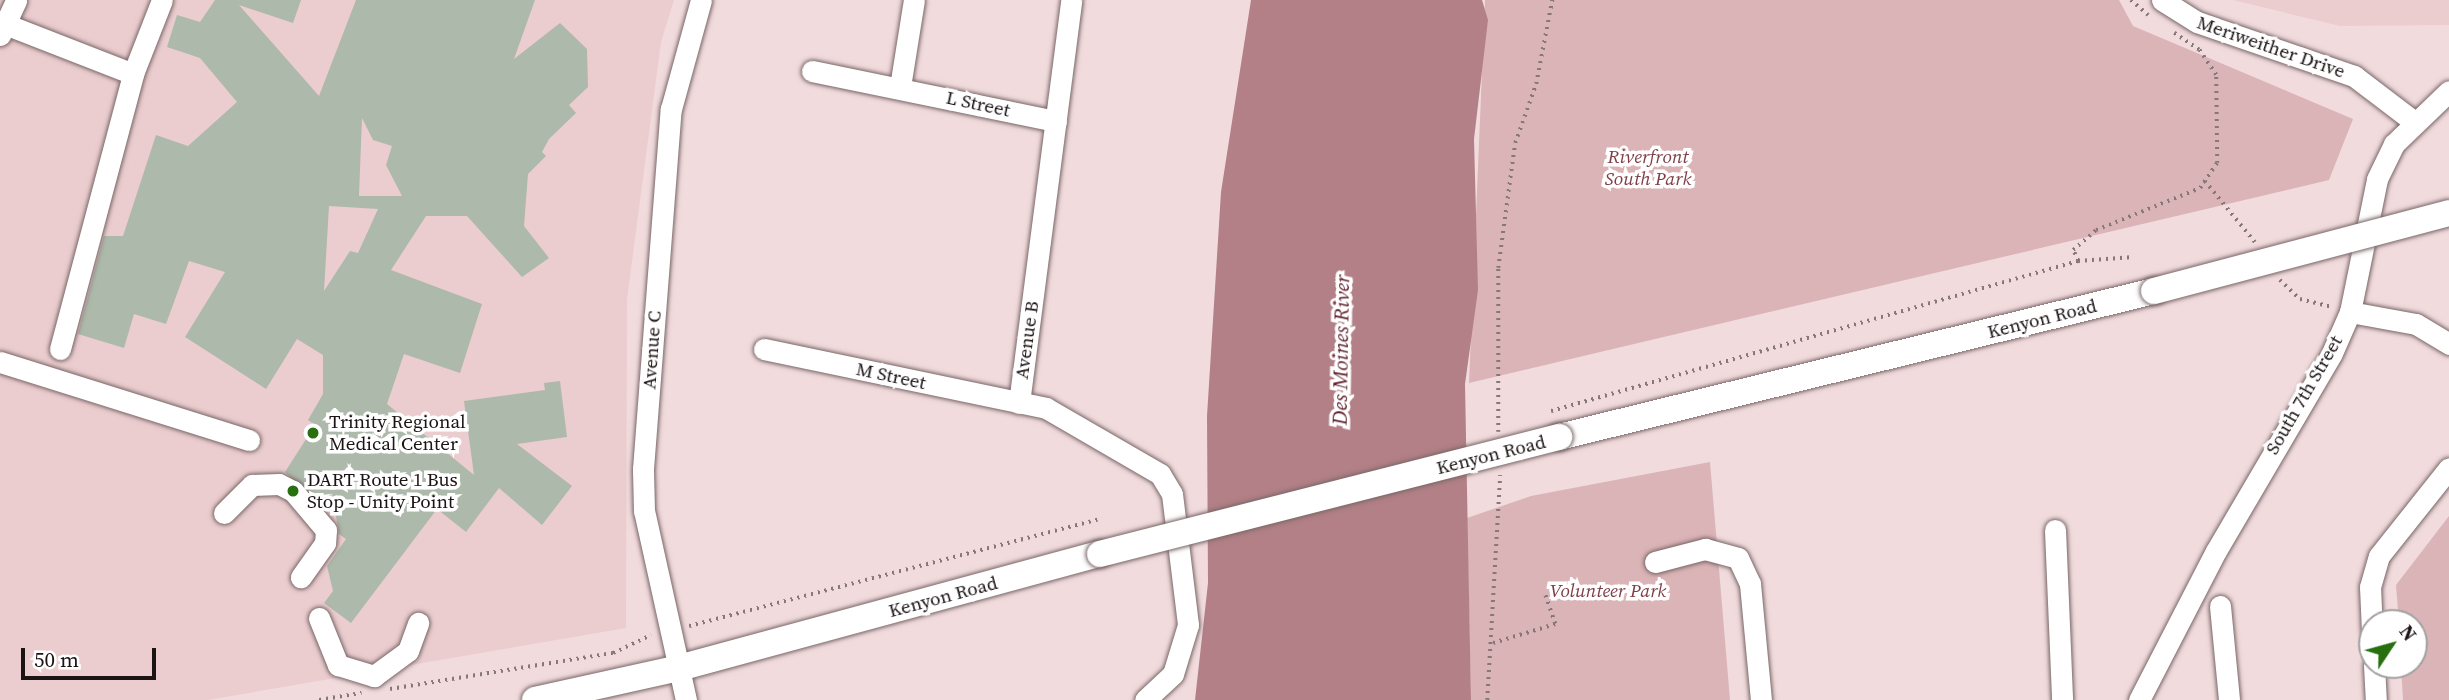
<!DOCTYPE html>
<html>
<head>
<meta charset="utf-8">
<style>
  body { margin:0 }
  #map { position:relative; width:2449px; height:700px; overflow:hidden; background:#f1dbdd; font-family:"Source Serif 4",serif }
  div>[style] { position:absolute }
  .built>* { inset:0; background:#ebcdcf }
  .green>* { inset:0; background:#dbb4b7 }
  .water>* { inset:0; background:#b28086 }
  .building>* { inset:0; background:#adb9aa }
  .path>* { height:3.5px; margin-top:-1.75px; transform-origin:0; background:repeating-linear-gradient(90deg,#867779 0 2px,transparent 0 7px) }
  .roads { filter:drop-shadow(0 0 2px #796667) drop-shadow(0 0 2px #796667) }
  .minor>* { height:21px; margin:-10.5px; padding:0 10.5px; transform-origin:10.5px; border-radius:10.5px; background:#fff }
  .major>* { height:26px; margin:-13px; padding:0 13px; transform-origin:13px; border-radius:13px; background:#fff }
  .bridges { filter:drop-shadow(0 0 2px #796667) drop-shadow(0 0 2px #796667) }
  .major-bridge>* { height:26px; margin:-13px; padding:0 13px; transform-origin:13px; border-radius:13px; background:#fff }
  .dots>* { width:19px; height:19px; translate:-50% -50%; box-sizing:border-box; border:4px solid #fff; border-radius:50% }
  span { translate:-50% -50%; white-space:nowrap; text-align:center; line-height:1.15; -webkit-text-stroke:7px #fff; paint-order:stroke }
  .street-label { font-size:19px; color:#1b1314 }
  .park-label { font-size:19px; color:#7f3d47; font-style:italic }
  .poi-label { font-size:19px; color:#1b1314 }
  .left { translate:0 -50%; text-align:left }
  .water-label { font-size:21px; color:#5c1d29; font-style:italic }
  .north { position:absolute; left:2358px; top:609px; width:70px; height:70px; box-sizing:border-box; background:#fff; border:2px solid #a4a1a1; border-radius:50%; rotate:54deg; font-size:19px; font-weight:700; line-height:28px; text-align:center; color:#1b1314 }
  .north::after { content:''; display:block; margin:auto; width:24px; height:32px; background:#276f0f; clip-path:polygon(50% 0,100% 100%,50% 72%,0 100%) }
  .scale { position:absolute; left:21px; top:648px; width:135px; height:32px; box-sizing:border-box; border:4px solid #1b1314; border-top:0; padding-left:9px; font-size:21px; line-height:24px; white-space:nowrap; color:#1b1314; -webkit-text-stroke:5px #fff; paint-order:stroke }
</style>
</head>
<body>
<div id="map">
  <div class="built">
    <div style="clip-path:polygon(0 0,674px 0,661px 42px,627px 299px,626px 628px,208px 700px,0 700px)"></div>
    <div style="clip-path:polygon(2233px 0,2449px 0,2449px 25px,2340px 26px)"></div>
  </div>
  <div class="green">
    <div style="clip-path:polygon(1485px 0,2119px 0,2133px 26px,2353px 119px,2329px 180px,1469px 383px)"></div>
    <div style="clip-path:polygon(1710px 462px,1730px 700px,1471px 700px,1467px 518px,1531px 496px)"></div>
    <div style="clip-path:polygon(2449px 516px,2449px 700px,2403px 700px,2401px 665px,2414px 665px,2414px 623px,2399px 623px,2396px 585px)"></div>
  </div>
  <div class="water">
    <div style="clip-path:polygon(1251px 0,1482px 0,1488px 20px,1474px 139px,1478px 290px,1465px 384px,1471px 700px,1195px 700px,1208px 583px,1207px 416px,1221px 192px)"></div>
  </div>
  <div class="building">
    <div style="clip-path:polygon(evenodd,215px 0,301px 0,293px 23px,239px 5px,319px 96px,356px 0,535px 0,514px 59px,560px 23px,587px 49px,588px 87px,569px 105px,576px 113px,549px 139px,542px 152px,546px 156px,528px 174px,524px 226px,549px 258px,522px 277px,467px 216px,426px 216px,391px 270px,482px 304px,460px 373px,404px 354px,387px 404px,474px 475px,464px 401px,545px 390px,544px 383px,560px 381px,567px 437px,517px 444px,572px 486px,542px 525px,499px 488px,466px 532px,437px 509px,351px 623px,324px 603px,333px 591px,327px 566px,346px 539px,339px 534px,332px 493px,322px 505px,285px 472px,315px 425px,308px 420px,323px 394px,323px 355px,297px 339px,266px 389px,185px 337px,225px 272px,189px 261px,166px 324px,134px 314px,124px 348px,78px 334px,104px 236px,123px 236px,156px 135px,188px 146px,237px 102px,200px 58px,167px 47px,177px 15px,200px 22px,215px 0,362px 118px,373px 140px,392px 146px,386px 165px,402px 196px,359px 196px,362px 118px,215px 0,329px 206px,378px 209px,358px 253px,350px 251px,324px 291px,329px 206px)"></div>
  </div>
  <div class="path">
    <div style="left:2131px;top:0;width:23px;rotate:41deg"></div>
    <div style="left:2205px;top:181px;width:79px;rotate:50.7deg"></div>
    <div style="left:2078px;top:261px;width:12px;rotate:-114deg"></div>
    <div style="left:2073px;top:250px;width:30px;rotate:-41deg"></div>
    <div style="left:2096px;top:230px;width:112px;rotate:-22deg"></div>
    <div style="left:2200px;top:188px;width:30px;rotate:-56deg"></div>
    <div style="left:2217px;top:163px;width:88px;rotate:-90.7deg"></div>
    <div style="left:2216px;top:75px;width:30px;rotate:-124deg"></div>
    <div style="left:2199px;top:50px;width:30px;rotate:-146deg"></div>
    <div style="left:2280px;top:280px;width:28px;rotate:44deg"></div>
    <div style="left:2300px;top:299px;width:32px;rotate:14deg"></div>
    <div style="left:1551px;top:411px;width:548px;rotate:-15.89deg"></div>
    <div style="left:2078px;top:261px;width:56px;rotate:-4.1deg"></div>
    <div style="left:1498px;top:432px;width:164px;rotate:-90deg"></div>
    <div style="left:1498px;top:268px;width:126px;rotate:-82.3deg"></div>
    <div style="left:1515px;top:143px;width:63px;rotate:-70.4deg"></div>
    <div style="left:1536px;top:84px;width:86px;rotate:-79.2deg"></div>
    <div style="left:689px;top:626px;width:422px;rotate:-14.6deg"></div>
    <div style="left:1493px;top:643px;width:65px;rotate:-17deg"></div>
    <div style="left:1555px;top:624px;width:34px;rotate:-109deg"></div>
    <div style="left:390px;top:689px;width:226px;rotate:-9.2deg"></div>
    <div style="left:613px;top:653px;width:42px;rotate:-25.3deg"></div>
    <div style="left:319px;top:700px;width:43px;rotate:-9.5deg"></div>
    <div style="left:1487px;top:700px;width:225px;rotate:-86.7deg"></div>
  </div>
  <div class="roads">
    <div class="minor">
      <div style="left:2162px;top:0;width:41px;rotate:32.2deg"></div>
      <div style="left:2197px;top:22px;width:166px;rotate:19deg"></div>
      <div style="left:2354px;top:76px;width:74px;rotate:37.3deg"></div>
      <div style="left:5px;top:24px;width:137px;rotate:21.3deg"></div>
      <div style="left:0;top:35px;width:38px;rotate:-65deg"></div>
      <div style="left:812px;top:71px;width:249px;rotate:11.6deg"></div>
      <div style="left:900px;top:87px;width:88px;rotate:-80.9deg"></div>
      <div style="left:2350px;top:312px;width:67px;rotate:10.3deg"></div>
      <div style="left:2416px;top:324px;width:39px;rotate:31deg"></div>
      <div style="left:60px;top:349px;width:285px;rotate:-75.1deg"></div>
      <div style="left:133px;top:74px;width:79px;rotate:-68.6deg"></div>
      <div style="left:764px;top:349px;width:288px;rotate:11.8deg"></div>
      <div style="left:1046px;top:408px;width:132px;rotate:30.1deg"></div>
      <div style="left:1160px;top:474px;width:23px;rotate:59deg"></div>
      <div style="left:1172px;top:494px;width:132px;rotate:83deg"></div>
      <div style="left:1188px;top:625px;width:51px;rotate:107deg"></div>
      <div style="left:1173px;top:674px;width:38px;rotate:137deg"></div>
      <div style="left:0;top:362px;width:261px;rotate:17.4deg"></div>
      <div style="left:1019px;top:403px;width:406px;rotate:-82.6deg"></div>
      <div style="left:224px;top:513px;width:40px;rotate:-45deg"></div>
      <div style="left:252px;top:485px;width:27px;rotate:-2deg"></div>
      <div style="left:279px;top:484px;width:16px;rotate:27deg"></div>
      <div style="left:293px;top:491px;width:51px;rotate:49.8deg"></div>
      <div style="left:326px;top:530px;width:13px;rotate:94deg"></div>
      <div style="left:325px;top:543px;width:42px;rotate:125.2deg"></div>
      <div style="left:2055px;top:530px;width:170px;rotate:87.6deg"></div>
      <div style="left:1655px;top:562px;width:52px;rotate:-14.6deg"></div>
      <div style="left:1705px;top:549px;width:34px;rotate:15deg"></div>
      <div style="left:1738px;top:558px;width:29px;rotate:65deg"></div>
      <div style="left:1750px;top:584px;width:117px;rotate:84.6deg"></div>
      <div style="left:2220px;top:606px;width:94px;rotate:84.5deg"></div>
      <div style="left:319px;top:618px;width:51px;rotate:68deg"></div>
      <div style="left:338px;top:665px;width:38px;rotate:17deg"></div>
      <div style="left:374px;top:676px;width:42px;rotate:-36.3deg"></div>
      <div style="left:408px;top:651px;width:30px;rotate:-70deg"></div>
      <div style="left:2372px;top:632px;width:45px;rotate:-92.5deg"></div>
      <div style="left:2370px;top:587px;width:32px;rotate:-74deg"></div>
      <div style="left:2379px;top:556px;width:112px;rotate:-51.5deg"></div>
      <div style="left:2374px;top:665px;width:35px;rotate:87deg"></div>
      <div style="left:686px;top:700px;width:194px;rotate:-102.5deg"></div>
      <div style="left:644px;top:511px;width:42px;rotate:-91.4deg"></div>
      <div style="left:643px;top:469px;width:361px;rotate:-85.6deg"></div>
      <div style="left:671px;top:109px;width:113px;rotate:-74.6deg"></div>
      <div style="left:2139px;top:700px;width:168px;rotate:-62.7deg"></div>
      <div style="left:2216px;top:551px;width:229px;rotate:-59.6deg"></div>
      <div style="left:2332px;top:353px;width:45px;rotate:-66.3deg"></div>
      <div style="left:2350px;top:312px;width:136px;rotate:-78.5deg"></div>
      <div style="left:2377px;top:179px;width:39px;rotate:-64deg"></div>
      <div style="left:2394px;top:144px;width:76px;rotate:-43.9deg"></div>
    </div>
    <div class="major">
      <div style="left:1559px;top:437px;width:613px;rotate:-13.79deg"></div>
      <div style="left:535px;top:700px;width:148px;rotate:-12.5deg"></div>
      <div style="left:679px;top:668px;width:436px;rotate:-15.2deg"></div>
    </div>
  </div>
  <div class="bridges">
    <div class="major-bridge">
      <div style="left:2154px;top:291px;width:305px;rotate:-14.8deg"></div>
      <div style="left:1100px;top:554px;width:474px;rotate:-14.3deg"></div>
    </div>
  </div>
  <div class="dots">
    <div style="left:313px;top:433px;background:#276f0f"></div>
    <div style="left:293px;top:491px;background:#276f0f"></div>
  </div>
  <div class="street-label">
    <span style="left:2271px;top:47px;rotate:19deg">Meriweither Drive</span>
    <span style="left:978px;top:104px;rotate:12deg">L Street</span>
    <span style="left:2042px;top:319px;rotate:-14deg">Kenyon Road</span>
    <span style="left:1027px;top:340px;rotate:-82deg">Avenue B</span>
    <span style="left:652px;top:350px;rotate:-86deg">Avenue C</span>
    <span style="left:891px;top:376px;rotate:12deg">M Street</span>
    <span style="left:2304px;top:395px;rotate:-60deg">South 7th Street</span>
    <span style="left:1491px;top:455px;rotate:-14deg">Kenyon Road</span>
    <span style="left:943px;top:597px;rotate:-15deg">Kenyon Road</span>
  </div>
  <div class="park-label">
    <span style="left:1648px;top:168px">Riverfront<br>South Park</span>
    <span style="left:1608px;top:591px">Volunteer Park</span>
  </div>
  <div class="poi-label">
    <span class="left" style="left:329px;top:433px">Trinity Regional<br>Medical Center</span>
    <span class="left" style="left:307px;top:491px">DART Route 1 Bus<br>Stop - Unity Point</span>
  </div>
  <div class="water-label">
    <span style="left:1341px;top:350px;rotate:-89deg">Des Moines River</span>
  </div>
  <div class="north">N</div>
  <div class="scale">50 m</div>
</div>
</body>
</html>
